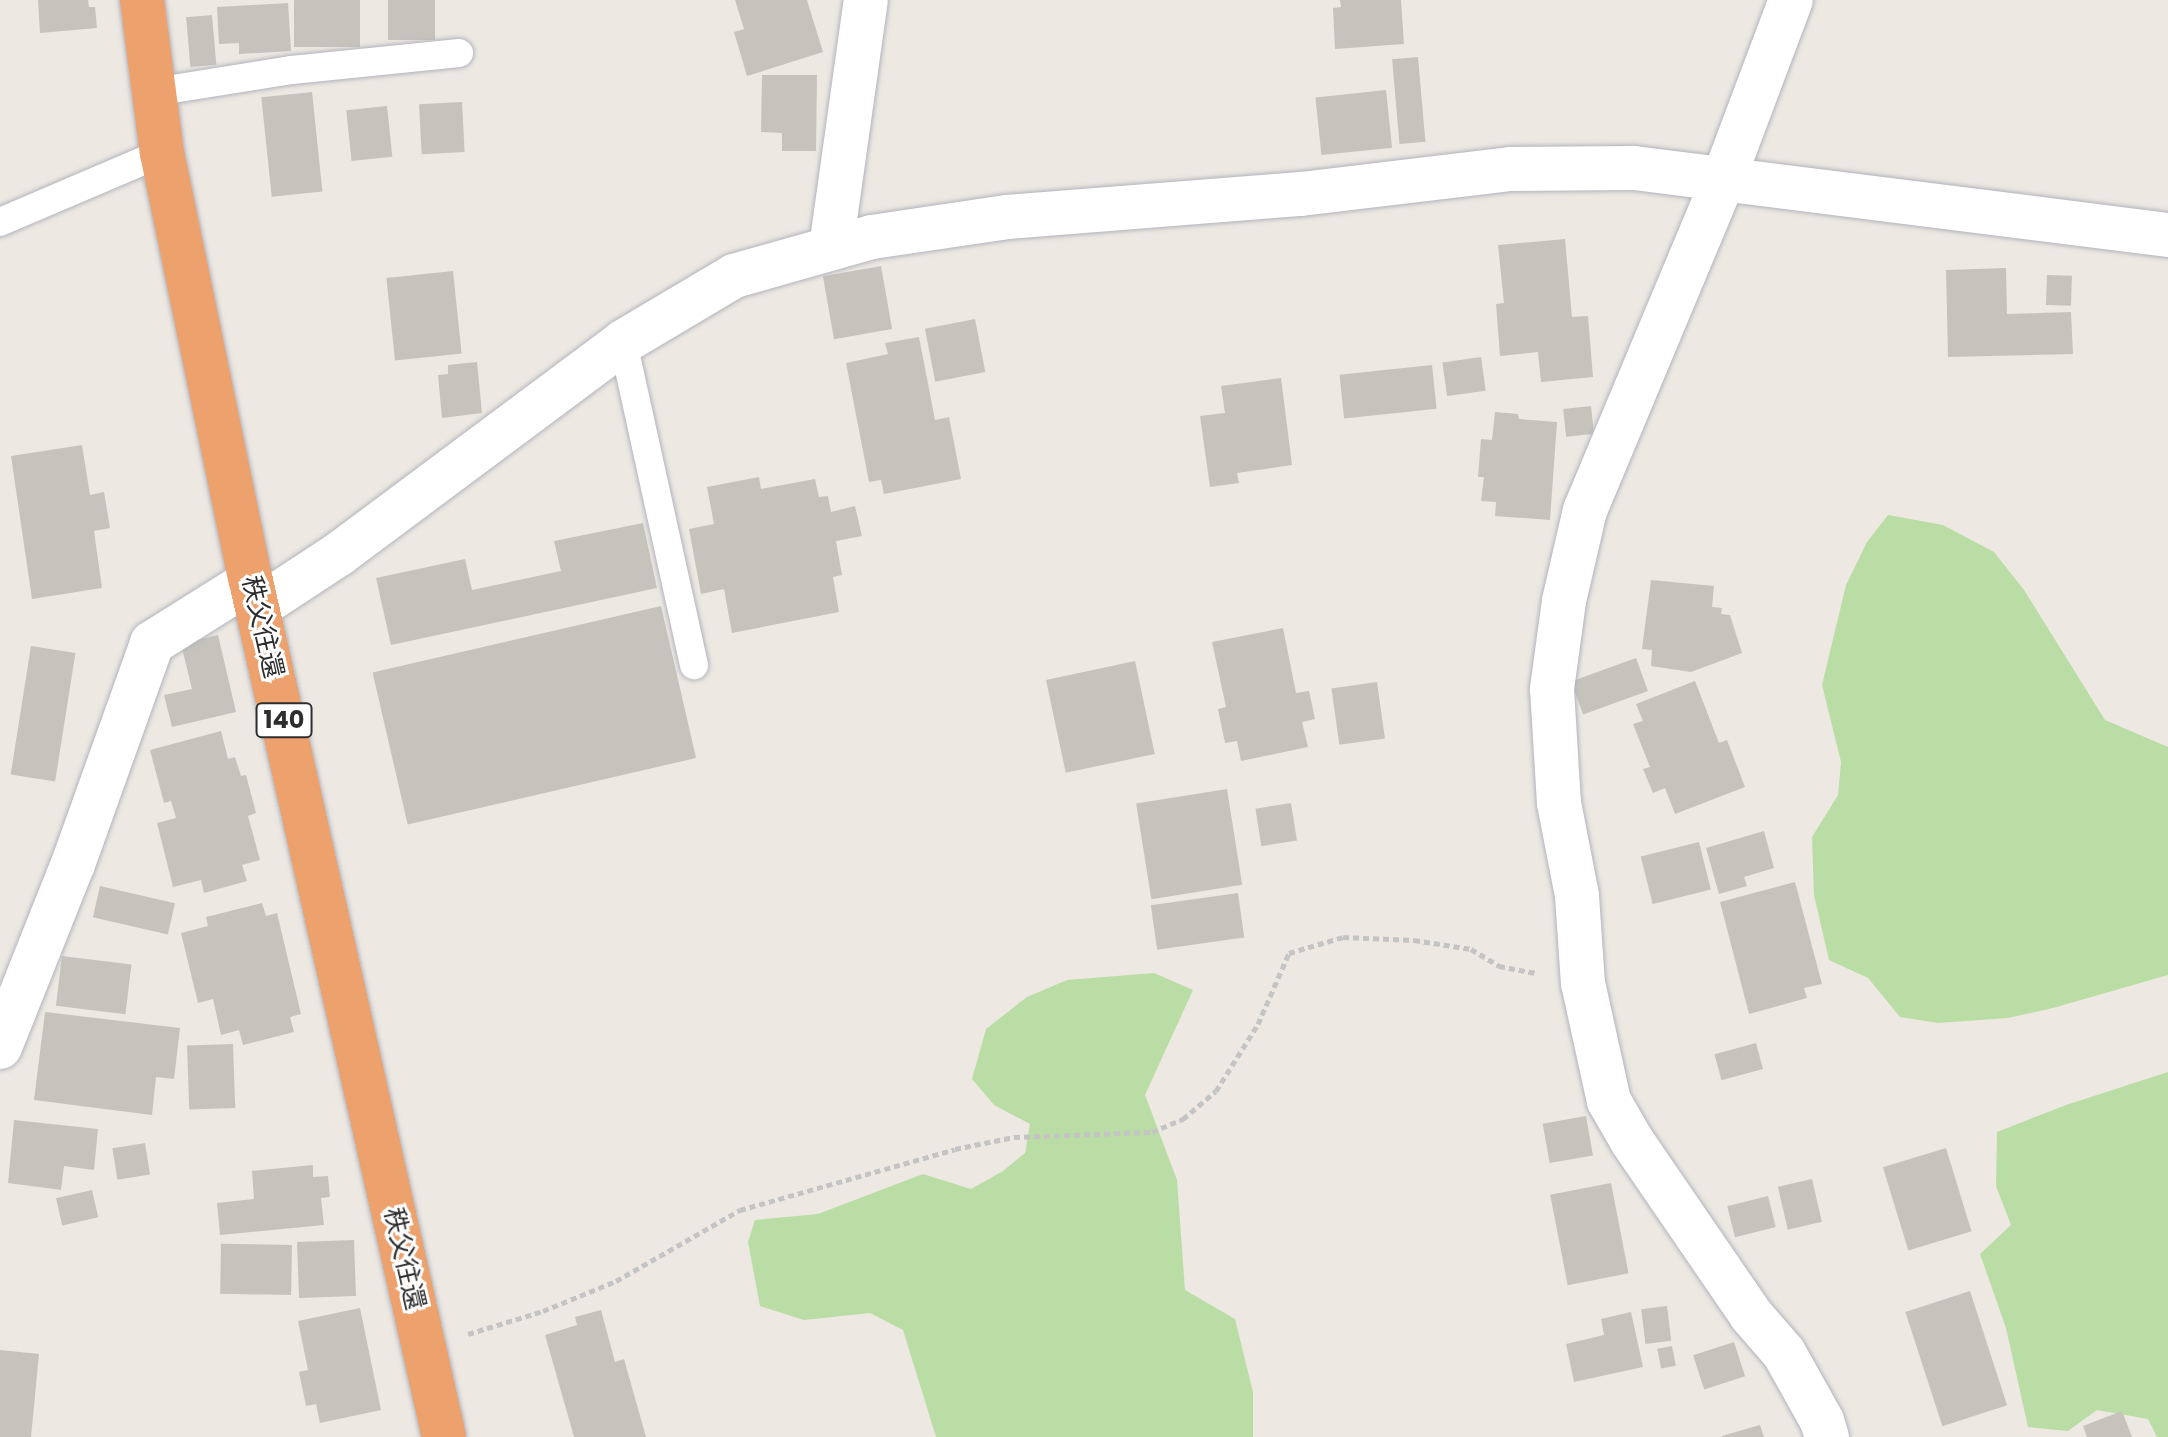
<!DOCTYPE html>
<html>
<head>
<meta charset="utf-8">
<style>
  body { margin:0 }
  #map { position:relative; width:2168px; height:1437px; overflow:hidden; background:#ede8e2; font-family:Poppins,"Noto Sans JP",sans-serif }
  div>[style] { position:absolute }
  .green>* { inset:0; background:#badda5 }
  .building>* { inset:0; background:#c6c3bd; transform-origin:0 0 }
  .path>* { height:5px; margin-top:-2.5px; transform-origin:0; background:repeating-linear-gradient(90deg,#c4c4c4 0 6px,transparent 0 10px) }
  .roads { filter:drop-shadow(0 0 2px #b2b4bc) drop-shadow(0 0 2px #b2b4bc) }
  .lane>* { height:28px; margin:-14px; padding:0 14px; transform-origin:14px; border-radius:14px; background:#fff }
  .street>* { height:44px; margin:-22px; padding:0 22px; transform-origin:22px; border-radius:22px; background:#fff }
  .secondary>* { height:44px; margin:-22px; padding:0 22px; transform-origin:22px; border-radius:22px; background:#fff }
  .highway>* { height:44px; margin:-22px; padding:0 22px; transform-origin:22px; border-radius:22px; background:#eda16d }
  span { translate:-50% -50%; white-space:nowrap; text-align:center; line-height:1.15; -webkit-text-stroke:6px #fff; paint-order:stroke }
  .shield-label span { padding:2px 6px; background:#fff; border:2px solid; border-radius:6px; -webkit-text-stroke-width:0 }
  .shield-label { font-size:24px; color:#2e2e2e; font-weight:700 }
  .street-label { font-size:26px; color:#2e2e2e }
</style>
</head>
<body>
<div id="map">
  <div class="green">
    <div style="clip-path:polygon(1888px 515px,1943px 525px,1994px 552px,2024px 590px,2105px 720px,2168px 747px,2168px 975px,2053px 1008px,2008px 1018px,1938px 1023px,1900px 1017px,1868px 978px,1829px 960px,1814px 895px,1812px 837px,1838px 795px,1841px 762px,1822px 685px,1846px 585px,1867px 542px)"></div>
    <div style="clip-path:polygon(1154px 973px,1193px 990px,1145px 1095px,1177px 1180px,1185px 1290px,1235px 1319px,1253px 1392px,1253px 1437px,936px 1437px,903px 1330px,870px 1313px,804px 1320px,760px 1306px,748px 1242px,755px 1220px,818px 1214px,923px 1174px,971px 1189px,1003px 1171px,1025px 1153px,1030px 1124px,994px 1105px,972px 1079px,986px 1029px,1027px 997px,1067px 980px)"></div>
    <div style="clip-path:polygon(2168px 1072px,2168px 1437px,2157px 1437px,2148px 1419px,2097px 1410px,2068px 1431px,2028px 1427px,2006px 1328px,1980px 1254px,2011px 1225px,1996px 1186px,1997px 1132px,2066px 1105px)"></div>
  </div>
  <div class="building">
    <div style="clip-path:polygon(38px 0,88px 0,89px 7px,95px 7px,97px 28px,40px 33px)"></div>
    <div style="left:294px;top:0;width:66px;height:47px"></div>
    <div style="left:388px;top:0;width:47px;height:40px"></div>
    <div style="clip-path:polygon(735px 0,807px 0,823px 52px,747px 76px,734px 32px,744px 29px)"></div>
    <div style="clip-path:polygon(1340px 0,1401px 0,1404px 44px,1335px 49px,1333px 8px,1341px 7px)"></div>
    <div style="clip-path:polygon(288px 3px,291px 51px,239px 54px,239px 43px,219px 44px,217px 7px)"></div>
    <div style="left:212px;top:15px;width:50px;height:26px;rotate:85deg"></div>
    <div style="left:1418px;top:57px;width:85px;height:26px;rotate:85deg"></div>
    <div style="clip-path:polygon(762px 75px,817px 75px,816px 151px,782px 151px,782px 133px,761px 132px)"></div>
    <div style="left:1386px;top:90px;width:58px;height:71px;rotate:84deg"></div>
    <div style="left:312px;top:92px;width:100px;height:51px;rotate:84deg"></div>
    <div style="left:462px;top:102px;width:50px;height:43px;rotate:87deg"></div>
    <div style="left:387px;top:106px;width:51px;height:41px;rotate:84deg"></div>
    <div style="clip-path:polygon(1565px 239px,1572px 317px,1588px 316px,1593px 377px,1541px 382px,1538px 352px,1500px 356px,1496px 304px,1504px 303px,1498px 245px)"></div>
    <div style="left:881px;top:266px;width:64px;height:59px;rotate:80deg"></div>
    <div style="clip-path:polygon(2006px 268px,2007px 314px,2071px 312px,2073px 354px,1948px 357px,1946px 270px)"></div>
    <div style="left:453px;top:271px;width:83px;height:67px;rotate:84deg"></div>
    <div style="left:2047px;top:275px;width:25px;height:30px;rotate:2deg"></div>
    <div style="left:975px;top:319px;width:54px;height:51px;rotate:79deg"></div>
    <div style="clip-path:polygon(919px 337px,935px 420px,949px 417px,961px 479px,884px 494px,881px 480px,869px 482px,846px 363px,888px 354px,885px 343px)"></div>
    <div style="left:1481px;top:357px;width:34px;height:39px;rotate:82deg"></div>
    <div style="clip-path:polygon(477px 362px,482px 413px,442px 418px,438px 375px,448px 374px,448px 365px)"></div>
    <div style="left:1432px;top:365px;width:44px;height:93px;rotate:84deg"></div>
    <div style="clip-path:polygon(1281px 378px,1292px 465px,1237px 473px,1239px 483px,1210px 487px,1200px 416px,1225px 413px,1221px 386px)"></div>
    <div style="left:1591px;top:406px;width:28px;height:28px;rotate:84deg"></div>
    <div style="clip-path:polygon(1495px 412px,1518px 414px,1519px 419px,1557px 422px,1550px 520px,1495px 516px,1496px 502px,1481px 501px,1484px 477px,1478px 477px,1481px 439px,1492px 440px)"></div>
    <div style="clip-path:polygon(82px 445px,90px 495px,104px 492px,110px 528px,94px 531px,102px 588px,32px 599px,11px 456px)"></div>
    <div style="clip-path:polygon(759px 477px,761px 489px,815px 479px,819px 497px,828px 496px,831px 512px,855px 506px,862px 536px,836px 541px,842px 575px,833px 577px,839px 612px,732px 633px,724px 589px,701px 594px,689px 529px,714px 524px,707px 487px)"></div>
    <div style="clip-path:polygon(643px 523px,657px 588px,391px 645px,376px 578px,465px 559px,472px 590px,561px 571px,554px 541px)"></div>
    <div style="clip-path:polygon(1651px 580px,1714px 586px,1712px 607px,1722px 608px,1721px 614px,1730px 615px,1742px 653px,1691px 672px,1651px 666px,1652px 650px,1642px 649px)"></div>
    <div style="left:661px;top:606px;width:156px;height:296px;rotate:77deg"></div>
    <div style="clip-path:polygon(1283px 628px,1296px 693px,1309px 691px,1315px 719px,1302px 722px,1308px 747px,1241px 761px,1237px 741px,1225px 743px,1218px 709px,1226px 707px,1212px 642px)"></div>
    <div style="clip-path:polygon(218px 635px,236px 712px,172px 727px,164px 695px,192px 689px,181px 644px)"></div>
    <div style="left:31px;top:646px;width:45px;height:130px;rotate:9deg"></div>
    <div style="left:1636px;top:658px;width:35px;height:69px;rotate:70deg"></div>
    <div style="left:1135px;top:661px;width:95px;height:91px;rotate:78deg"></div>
    <div style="clip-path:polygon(1695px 681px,1719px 743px,1727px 740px,1745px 787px,1675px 814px,1665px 788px,1653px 793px,1643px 769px,1650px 767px,1633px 724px,1643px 721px,1636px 704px)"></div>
    <div style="left:1377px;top:682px;width:57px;height:46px;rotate:82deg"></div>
    <div style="clip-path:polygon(221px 731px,228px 759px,235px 757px,241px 776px,246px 775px,256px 813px,248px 816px,260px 860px,242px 865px,247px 881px,204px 893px,201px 880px,173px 887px,157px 823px,176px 818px,171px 801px,164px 803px,150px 750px)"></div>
    <div style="left:1227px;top:789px;width:97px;height:92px;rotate:81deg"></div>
    <div style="left:1291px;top:803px;width:38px;height:36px;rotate:81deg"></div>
    <div style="clip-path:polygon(1764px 831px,1774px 868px,1744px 877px,1747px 886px,1719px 894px,1706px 848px)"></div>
    <div style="left:1699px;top:842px;width:49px;height:60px;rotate:76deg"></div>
    <div style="clip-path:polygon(1795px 882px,1822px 984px,1804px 988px,1807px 998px,1749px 1014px,1720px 902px)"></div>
    <div style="left:100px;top:886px;width:77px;height:32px;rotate:13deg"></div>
    <div style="left:1238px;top:893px;width:45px;height:88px;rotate:82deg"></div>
    <div style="clip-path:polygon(262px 903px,266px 916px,277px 913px,301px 1014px,290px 1017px,294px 1032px,243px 1045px,239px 1030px,221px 1035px,213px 999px,198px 1003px,181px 933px,208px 926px,206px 917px)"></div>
    <div style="left:62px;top:956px;width:70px;height:50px;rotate:7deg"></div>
    <div style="clip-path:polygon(45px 1012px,180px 1028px,174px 1079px,156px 1077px,152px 1115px,34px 1100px)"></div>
    <div style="left:1756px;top:1043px;width:27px;height:43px;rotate:75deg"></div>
    <div style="left:233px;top:1044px;width:64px;height:46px;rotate:88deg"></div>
    <div style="left:1586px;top:1116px;width:40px;height:44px;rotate:80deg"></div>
    <div style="clip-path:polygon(14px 1120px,98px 1129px,94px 1170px,64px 1166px,61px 1190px,8px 1183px)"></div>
    <div style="left:145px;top:1143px;width:32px;height:33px;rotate:81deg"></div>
    <div style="left:1946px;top:1148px;width:87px;height:66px;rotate:73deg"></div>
    <div style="clip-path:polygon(313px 1165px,313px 1177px,328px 1176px,330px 1197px,321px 1198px,324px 1225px,220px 1235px,217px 1203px,254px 1199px,252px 1171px)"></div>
    <div style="left:1812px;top:1179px;width:44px;height:35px;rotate:77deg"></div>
    <div style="left:1611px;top:1183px;width:92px;height:62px;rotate:79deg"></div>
    <div style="left:92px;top:1190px;width:28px;height:37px;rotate:77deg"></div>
    <div style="left:1768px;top:1196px;width:32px;height:42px;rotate:76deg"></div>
    <div style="left:354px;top:1240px;width:56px;height:57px;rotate:88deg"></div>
    <div style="left:292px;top:1245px;width:50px;height:71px;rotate:91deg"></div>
    <div style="left:1970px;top:1291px;width:120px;height:68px;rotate:72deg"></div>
    <div style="left:1667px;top:1306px;width:35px;height:26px;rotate:83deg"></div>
    <div style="clip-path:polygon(360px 1308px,381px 1410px,320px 1423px,316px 1404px,306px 1406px,299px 1372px,308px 1370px,298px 1321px)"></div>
    <div style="clip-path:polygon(601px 1310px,615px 1362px,624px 1359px,646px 1437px,574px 1437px,545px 1335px,577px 1325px,575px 1317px)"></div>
    <div style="clip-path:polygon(1631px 1312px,1643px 1367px,1574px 1382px,1566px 1344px,1604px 1335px,1601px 1319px)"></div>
    <div style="left:1734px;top:1342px;width:36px;height:43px;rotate:72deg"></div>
    <div style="left:1672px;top:1346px;width:20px;height:15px;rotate:79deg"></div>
    <div style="clip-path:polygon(0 1350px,39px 1354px,31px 1437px,0 1437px)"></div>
    <div style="clip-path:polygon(2122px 1411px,2132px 1437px,2087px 1437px,2083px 1426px)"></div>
    <div style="clip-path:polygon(1760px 1425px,1764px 1437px,1722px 1437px,1722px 1436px)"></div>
  </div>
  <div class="path">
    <div style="left:468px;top:1334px;width:78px;rotate:-17deg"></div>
    <div style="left:543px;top:1311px;width:79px;rotate:-22.3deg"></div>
    <div style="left:616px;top:1281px;width:143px;rotate:-29.8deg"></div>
    <div style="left:740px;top:1210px;width:223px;rotate:-15.8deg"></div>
    <div style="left:955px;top:1149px;width:60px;rotate:-11.5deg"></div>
    <div style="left:1014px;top:1137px;width:138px;rotate:-2.1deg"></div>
    <div style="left:1152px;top:1132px;width:34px;rotate:-23deg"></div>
    <div style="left:1183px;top:1119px;width:43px;rotate:-40.3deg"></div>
    <div style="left:1216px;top:1091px;width:79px;rotate:-57.9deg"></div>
    <div style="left:1258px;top:1024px;width:77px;rotate:-66.4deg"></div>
    <div style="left:1289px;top:953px;width:56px;rotate:-16.5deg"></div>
    <div style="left:1343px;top:937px;width:71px;rotate:2.4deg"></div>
    <div style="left:1414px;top:940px;width:58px;rotate:9deg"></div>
    <div style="left:1471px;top:949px;width:33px;rotate:31deg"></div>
    <div style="left:1499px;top:966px;width:37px;rotate:11deg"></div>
  </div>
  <div class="roads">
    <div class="lane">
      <div style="left:154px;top:92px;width:140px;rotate:-9.1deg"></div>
      <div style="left:292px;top:70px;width:168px;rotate:-5.8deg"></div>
      <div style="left:0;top:222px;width:176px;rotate:-23.1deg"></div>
      <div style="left:623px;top:342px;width:331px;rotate:77.6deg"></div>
    </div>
    <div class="street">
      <div style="left:1724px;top:178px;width:360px;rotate:112.7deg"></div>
      <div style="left:1585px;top:510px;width:93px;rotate:103deg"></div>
      <div style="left:1564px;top:601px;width:89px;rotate:97.8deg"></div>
      <div style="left:1552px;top:689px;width:114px;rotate:86.5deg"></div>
      <div style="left:1559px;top:803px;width:95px;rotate:79deg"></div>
      <div style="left:1577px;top:896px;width:87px;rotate:86.1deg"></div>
      <div style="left:1583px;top:983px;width:121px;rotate:77.6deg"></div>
      <div style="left:1609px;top:1101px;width:46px;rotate:60.1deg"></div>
      <div style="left:1632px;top:1141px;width:211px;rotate:55.6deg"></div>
      <div style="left:1751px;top:1315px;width:50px;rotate:49deg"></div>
      <div style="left:1784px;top:1353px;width:78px;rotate:60.8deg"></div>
      <div style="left:1822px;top:1421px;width:17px;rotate:73deg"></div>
      <div style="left:831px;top:248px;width:250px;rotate:-82deg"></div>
      <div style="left:258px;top:607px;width:97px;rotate:-33.2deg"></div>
      <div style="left:339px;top:554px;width:354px;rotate:-36.7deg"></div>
      <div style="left:623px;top:342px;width:129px;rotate:-30.7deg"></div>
      <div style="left:734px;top:276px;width:143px;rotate:-15.8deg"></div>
      <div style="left:872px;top:237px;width:136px;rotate:-8.4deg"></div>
      <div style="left:1007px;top:217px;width:295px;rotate:-4.5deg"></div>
      <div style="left:1301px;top:194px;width:211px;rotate:-6.8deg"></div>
      <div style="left:1511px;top:169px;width:123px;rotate:-0.5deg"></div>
      <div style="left:1634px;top:168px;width:538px;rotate:7.15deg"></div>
      <div style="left:0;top:1047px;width:197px;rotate:-68.3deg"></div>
      <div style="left:73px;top:864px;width:235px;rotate:-70.3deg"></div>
      <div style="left:152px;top:643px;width:117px;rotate:-32.1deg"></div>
    </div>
    <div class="secondary">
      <div style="left:1724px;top:178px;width:190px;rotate:-69.4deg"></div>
    </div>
    <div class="highway">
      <div style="left:142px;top:0;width:154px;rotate:82.6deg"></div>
      <div style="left:162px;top:153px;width:437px;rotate:78.3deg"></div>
      <div style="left:251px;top:581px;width:877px;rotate:77.29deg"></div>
    </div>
  </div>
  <div class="shield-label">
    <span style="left:284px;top:720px">140</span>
  </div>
  <div class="street-label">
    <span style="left:262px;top:627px;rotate:77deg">秩父往還</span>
    <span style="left:404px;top:1259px;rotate:77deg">秩父往還</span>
  </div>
</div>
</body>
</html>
